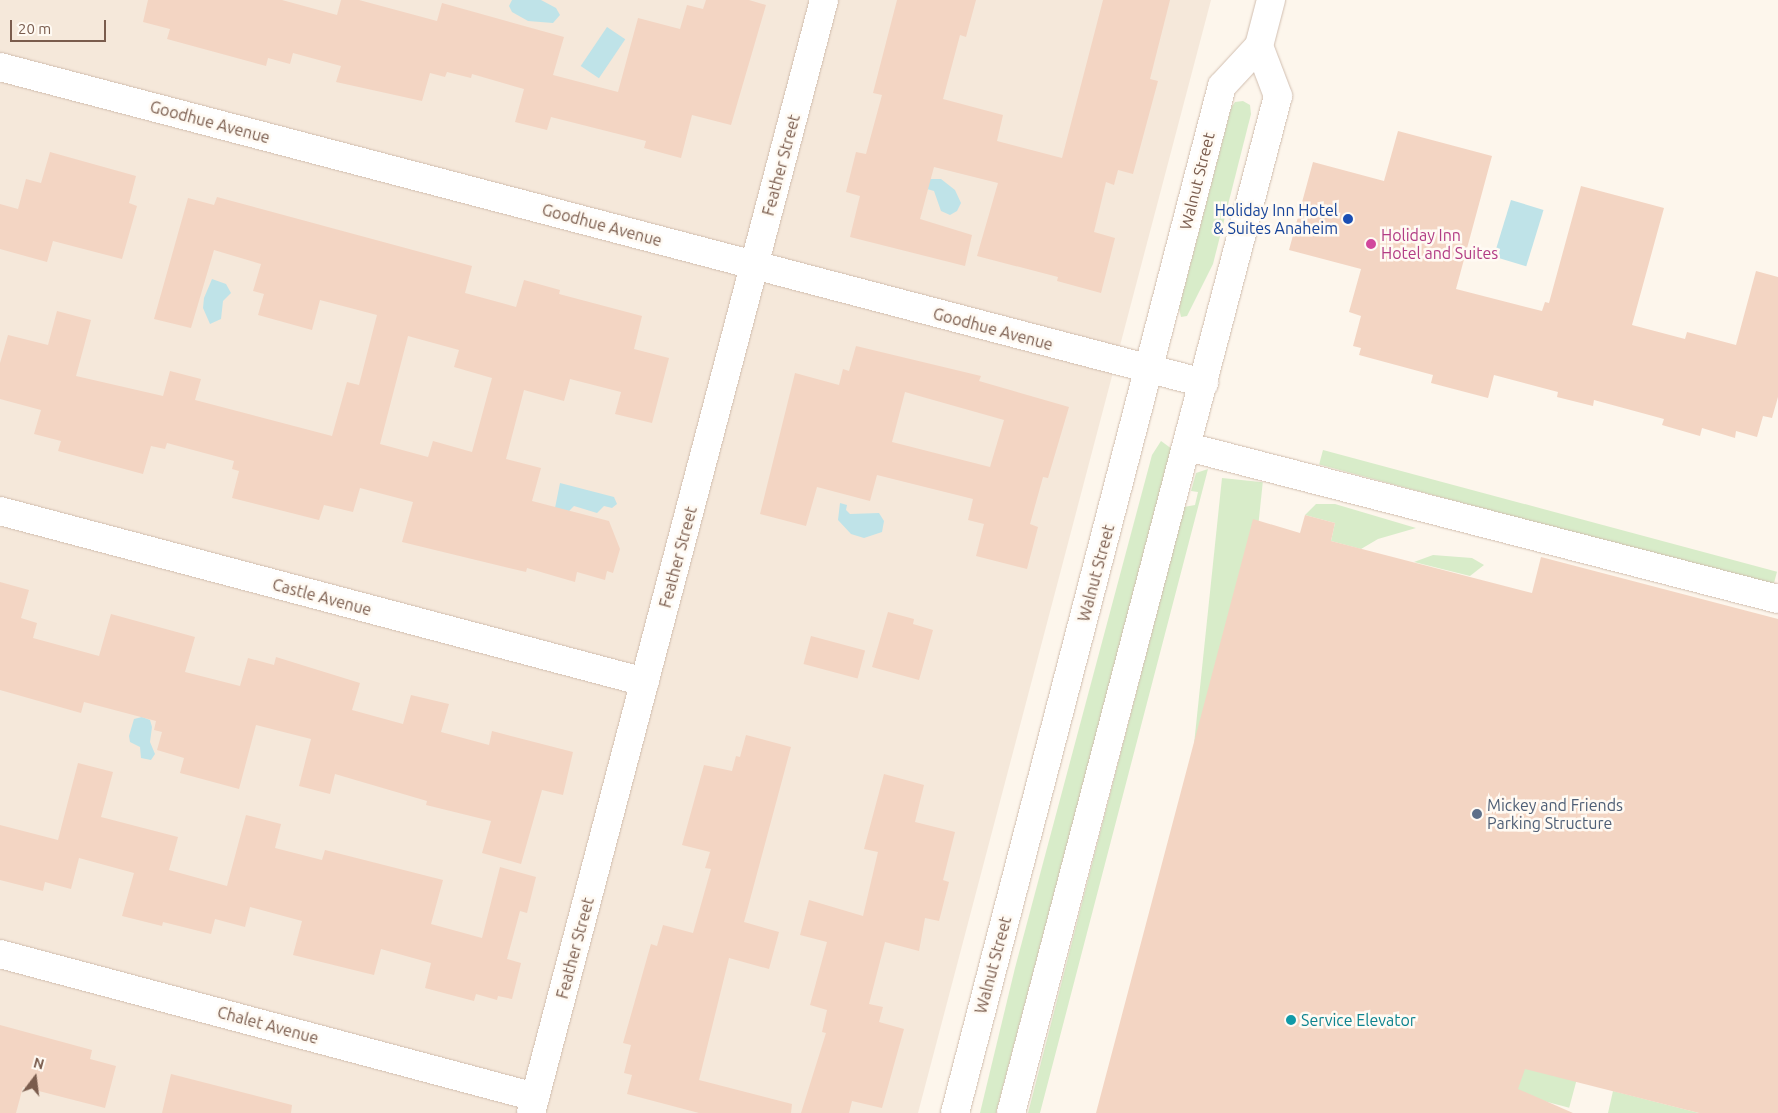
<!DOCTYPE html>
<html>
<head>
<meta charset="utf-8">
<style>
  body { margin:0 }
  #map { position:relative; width:1778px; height:1113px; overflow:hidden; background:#fdf6ec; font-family:Ubuntu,sans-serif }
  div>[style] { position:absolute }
  .residential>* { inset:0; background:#f5e8da }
  .green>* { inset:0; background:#d8ecc9; transform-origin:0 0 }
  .water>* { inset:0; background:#bfe3e8; transform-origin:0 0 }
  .building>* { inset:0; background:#f3d5c3; transform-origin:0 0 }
  .roads { filter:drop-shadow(0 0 1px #d1beb0) drop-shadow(0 0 1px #d1beb0) }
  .minor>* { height:28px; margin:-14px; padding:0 14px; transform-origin:14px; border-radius:14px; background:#fff }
  .dots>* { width:14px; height:14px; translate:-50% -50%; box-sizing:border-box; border:2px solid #fffaf3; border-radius:50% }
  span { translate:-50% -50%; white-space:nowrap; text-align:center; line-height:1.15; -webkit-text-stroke:5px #fffaf3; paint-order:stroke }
  .street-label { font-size:16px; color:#7a5c4d }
  .transit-label { font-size:16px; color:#164399 }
  .right { translate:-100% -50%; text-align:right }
  .hotel-label { font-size:16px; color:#b23c85 }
  .left { translate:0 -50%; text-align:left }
  .service-label { font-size:16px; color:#4e5e75 }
  .culture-label { font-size:16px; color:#0d838f }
  .north { position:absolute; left:10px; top:1053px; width:50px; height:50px; -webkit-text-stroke:4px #fffaf3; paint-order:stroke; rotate:15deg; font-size:14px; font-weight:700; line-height:20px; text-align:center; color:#7a5c4d }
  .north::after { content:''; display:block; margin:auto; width:18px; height:22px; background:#7a5c4d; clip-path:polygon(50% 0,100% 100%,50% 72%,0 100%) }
  .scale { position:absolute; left:10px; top:20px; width:96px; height:22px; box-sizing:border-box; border:2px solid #7a5c4d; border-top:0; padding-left:6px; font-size:15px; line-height:18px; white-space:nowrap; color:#7a5c4d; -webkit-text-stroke:4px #fffaf3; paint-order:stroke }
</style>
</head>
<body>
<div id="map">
  <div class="residential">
    <div style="clip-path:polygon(0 0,1211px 0,918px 1113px,0 1113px)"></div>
  </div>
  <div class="green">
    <div style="clip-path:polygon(1243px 101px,1250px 105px,1251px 114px,1213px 264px,1187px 316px,1181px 317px,1179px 308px,1231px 108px,1235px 102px)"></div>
    <div style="clip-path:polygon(1161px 441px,1172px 449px,996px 1113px,980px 1113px,1015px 968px,1152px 455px)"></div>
    <div style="left:1323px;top:450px;width:470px;height:15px;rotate:15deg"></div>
    <div style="clip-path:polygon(1208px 469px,1040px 1113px,1028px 1113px,1184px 507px,1195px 505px,1198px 492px,1191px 491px,1196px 473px)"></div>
    <div style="left:1222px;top:478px;width:41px;height:658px;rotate:6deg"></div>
    <div style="clip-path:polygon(1316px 504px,1335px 504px,1416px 528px,1378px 539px,1361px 549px,1331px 541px,1335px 523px,1305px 515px)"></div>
    <div style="clip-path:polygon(1433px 555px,1472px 558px,1484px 565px,1470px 576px,1414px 562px)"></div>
    <div style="left:1305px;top:1008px;width:281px;height:28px;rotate:15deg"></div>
    <div style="clip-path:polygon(1613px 1091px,1699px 1113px,1608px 1113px)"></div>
  </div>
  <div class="water">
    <div style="clip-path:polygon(512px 0,541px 0,556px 8px,560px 15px,553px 23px,528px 21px,512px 12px,509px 6px)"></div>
    <div style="left:607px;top:27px;width:22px;height:47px;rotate:34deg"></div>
    <div style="clip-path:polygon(930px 179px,941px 179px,955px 190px,961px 203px,957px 211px,950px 215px,941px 211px,934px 191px,927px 189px)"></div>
    <div style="left:1511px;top:200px;width:34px;height:59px;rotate:17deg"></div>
    <div style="clip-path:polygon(212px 279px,226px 284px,231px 293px,223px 301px,221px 319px,210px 324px,203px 308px,204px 298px)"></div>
    <div style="clip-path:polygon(560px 483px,614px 497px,617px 504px,612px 508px,604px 506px,597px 513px,574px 506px,569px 511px,555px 508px)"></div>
    <div style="clip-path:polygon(840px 503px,847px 505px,846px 510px,850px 514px,879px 513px,884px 521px,882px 532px,864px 538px,851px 534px,838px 520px)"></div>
    <div style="clip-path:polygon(142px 717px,150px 720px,152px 727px,150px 742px,155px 754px,151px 760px,141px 758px,140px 747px,130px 742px,129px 736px,134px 719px)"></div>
  </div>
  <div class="building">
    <div style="clip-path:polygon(148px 0,282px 0,337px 15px,341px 0,359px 0,437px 21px,442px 3px,564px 37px,553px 75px,618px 92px,638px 18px,680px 29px,687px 5px,703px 9px,706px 0,749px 0,766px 5px,731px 125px,692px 115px,681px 158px,644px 148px,646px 141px,551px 117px,547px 130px,515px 122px,524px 89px,472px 74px,471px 78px,447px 72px,445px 77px,430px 73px,422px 101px,336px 82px,341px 66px,293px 53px,290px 64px,268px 58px,266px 66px,167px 39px,170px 29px,143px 22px)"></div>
    <div style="clip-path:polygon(897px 0,976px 0,966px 37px,960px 35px,943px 99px,1003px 115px,997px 141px,1062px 158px,1103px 0,1170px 0,1150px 79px,1158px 81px,1133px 174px,1118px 170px,1114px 185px,1106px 182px,1094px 232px,1115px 238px,1101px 293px,1057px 281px,1058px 277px,977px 256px,998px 183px,934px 167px,920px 219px,972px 235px,965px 266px,850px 237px,860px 196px,846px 192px,856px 152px,866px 154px,882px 95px,873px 93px)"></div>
    <div style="clip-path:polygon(1398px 131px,1492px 156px,1456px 289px,1542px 311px,1545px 302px,1549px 303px,1581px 186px,1664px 208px,1632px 325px,1685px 339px,1687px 332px,1736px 345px,1756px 271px,1778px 277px,1778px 397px,1772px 418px,1763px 416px,1757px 437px,1736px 431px,1735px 438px,1702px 428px,1700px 436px,1662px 425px,1664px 419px,1594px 400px,1593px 406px,1557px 397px,1558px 392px,1494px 375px,1488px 398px,1431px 383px,1433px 375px,1359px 355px,1361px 348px,1353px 346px,1361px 316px,1349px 312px,1361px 269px,1289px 250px,1313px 162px,1384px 181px)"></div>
    <div style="clip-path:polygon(50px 152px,136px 176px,129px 203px,137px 206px,122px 259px,53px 241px,47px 262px,0 249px,0 204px,18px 209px,26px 179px,41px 183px)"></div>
    <div style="clip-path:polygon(evenodd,217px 197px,472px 266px,465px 293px,516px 307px,524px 280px,560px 290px,559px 294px,642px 316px,634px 349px,669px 358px,652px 423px,615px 414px,621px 392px,570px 379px,564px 401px,524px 390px,506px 459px,541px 468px,532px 501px,609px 521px,620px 549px,613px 573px,607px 571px,605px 580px,577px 572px,575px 582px,527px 568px,526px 572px,402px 542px,413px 502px,360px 488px,353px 512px,324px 505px,319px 520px,232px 498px,239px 471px,232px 469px,234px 461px,167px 443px,165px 449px,151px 446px,143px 474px,58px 451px,61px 441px,34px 434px,41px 410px,0 399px,0 363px,8px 335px,48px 345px,57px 311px,91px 320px,76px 376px,163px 396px,170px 371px,201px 379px,195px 400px,332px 436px,347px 382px,359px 385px,377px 315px,320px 300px,312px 330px,258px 315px,264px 294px,253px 291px,261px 264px,214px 250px,191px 328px,154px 319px,188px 198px,214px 205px,217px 197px,408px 336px,459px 350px,454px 367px,492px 378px,472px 452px,433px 441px,428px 457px,380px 444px,408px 336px)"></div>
    <div style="clip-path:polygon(evenodd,856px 346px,981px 376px,979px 381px,1069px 407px,1048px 478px,1043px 477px,1030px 524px,1038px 527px,1027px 569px,976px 556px,984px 524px,968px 520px,973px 499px,877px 475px,870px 501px,817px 487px,806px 526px,760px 514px,795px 373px,839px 385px,843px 369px,849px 371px,856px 346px,905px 392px,1004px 420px,990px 467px,892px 442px,905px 392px)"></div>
    <div style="clip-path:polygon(1305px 515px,1335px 523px,1331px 541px,1532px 593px,1541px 557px,1778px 619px,1778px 1113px,1699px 1113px,1525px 1069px,1518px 1089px,1573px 1113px,1096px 1113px,1253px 519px,1300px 533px)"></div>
    <div style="clip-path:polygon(0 582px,29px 590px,21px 618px,37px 623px,33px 638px,99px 656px,111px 614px,195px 637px,185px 672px,240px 686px,248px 658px,274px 665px,276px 657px,360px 683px,352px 710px,403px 724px,411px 695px,449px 704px,441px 732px,489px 745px,492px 731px,573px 752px,563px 795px,542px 790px,521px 864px,482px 853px,491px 821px,426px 805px,427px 801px,335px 774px,330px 794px,299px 786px,311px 739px,256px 725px,239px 789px,180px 773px,184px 758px,157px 750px,162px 732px,154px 730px,156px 721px,84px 702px,81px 713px,0 690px)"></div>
    <div style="clip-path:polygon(888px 612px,914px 619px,913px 624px,933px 630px,919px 680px,872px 667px)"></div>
    <div style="left:811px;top:636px;width:56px;height:29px;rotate:15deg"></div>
    <div style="clip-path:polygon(746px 735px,791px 747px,744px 922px,779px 932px,769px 969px,729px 958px,699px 1080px,792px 1104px,791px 1113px,699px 1113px,627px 1094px,632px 1075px,624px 1073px,631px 1045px,623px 1043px,651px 944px,657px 946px,663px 925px,693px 933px,711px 869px,705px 868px,710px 852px,682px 845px,704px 765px,732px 771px,736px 756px,740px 757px)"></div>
    <div style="clip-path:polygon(78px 763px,113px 772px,101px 817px,178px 837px,169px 870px,227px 886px,246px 815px,281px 824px,275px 848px,322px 860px,325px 850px,443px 880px,431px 924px,482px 938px,500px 867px,536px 877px,527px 913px,520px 911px,507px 959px,521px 963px,512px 999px,498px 996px,497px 1000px,476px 994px,474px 1001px,425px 988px,431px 963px,381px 949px,374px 975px,293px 955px,302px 921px,250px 907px,245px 927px,215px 919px,211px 934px,163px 922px,162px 926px,122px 916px,134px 873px,79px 858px,71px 889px,45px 882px,43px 891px,0 880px,0 825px,58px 840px)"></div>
    <div style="clip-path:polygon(884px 774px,924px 785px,915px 822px,955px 832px,943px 880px,949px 882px,939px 921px,925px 918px,919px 951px,885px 942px,869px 1004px,883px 1007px,879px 1022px,904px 1029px,882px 1108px,852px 1101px,849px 1113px,801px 1113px,826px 1033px,822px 1032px,827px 1010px,810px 1005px,827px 942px,800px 935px,809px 900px,863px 916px,878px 852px,864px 849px)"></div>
    <div style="clip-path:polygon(0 1025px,92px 1050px,90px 1059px,116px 1066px,105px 1108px,23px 1087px,16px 1113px,0 1113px)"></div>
    <div style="clip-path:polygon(171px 1074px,292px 1105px,291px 1113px,162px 1113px)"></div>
  </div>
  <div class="roads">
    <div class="minor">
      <div style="left:0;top:67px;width:1245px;rotate:14.71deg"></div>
      <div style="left:1188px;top:447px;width:609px;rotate:14.45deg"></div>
      <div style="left:0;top:511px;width:667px;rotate:14.85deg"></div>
      <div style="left:0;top:954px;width:554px;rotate:14.96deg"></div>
      <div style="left:531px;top:1113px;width:1151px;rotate:-75.25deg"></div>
      <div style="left:955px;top:1113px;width:1061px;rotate:-75.43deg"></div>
      <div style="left:1222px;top:86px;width:54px;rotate:-47.2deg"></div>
      <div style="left:1259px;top:46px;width:48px;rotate:-75.4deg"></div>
      <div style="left:1011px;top:1113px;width:1051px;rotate:-75.29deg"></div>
      <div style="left:1278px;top:96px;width:53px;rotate:-110.8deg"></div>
    </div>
  </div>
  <div class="dots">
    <div style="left:1348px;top:219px;background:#1a4fb4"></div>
    <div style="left:1371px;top:244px;background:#d1479c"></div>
    <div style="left:1477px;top:814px;background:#5c6f8a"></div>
    <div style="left:1291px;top:1020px;background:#0f9aa8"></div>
  </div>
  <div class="street-label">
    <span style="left:210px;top:122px;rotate:15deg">Goodhue Avenue</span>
    <span style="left:781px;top:165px;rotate:-75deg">Feather Street</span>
    <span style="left:1197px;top:181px;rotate:-76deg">Walnut Street</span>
    <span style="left:602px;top:225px;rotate:15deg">Goodhue Avenue</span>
    <span style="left:993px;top:329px;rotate:15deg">Goodhue Avenue</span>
    <span style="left:678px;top:557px;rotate:-75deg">Feather Street</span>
    <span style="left:1096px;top:573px;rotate:-75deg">Walnut Street</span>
    <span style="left:322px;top:597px;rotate:15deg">Castle Avenue</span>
    <span style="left:575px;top:948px;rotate:-75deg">Feather Street</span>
    <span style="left:993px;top:965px;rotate:-75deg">Walnut Street</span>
    <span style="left:268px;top:1025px;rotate:15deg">Chalet Avenue</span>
  </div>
  <div class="transit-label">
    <span class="right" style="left:1338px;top:219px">Holiday Inn Hotel<br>&amp; Suites Anaheim</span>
  </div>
  <div class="hotel-label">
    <span class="left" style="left:1381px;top:244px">Holiday Inn<br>Hotel and Suites</span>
  </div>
  <div class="service-label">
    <span class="left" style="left:1487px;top:814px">Mickey and Friends<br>Parking Structure</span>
  </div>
  <div class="culture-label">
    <span class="left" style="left:1301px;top:1020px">Service Elevator</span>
  </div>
  <div class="north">N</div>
  <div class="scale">20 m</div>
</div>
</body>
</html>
